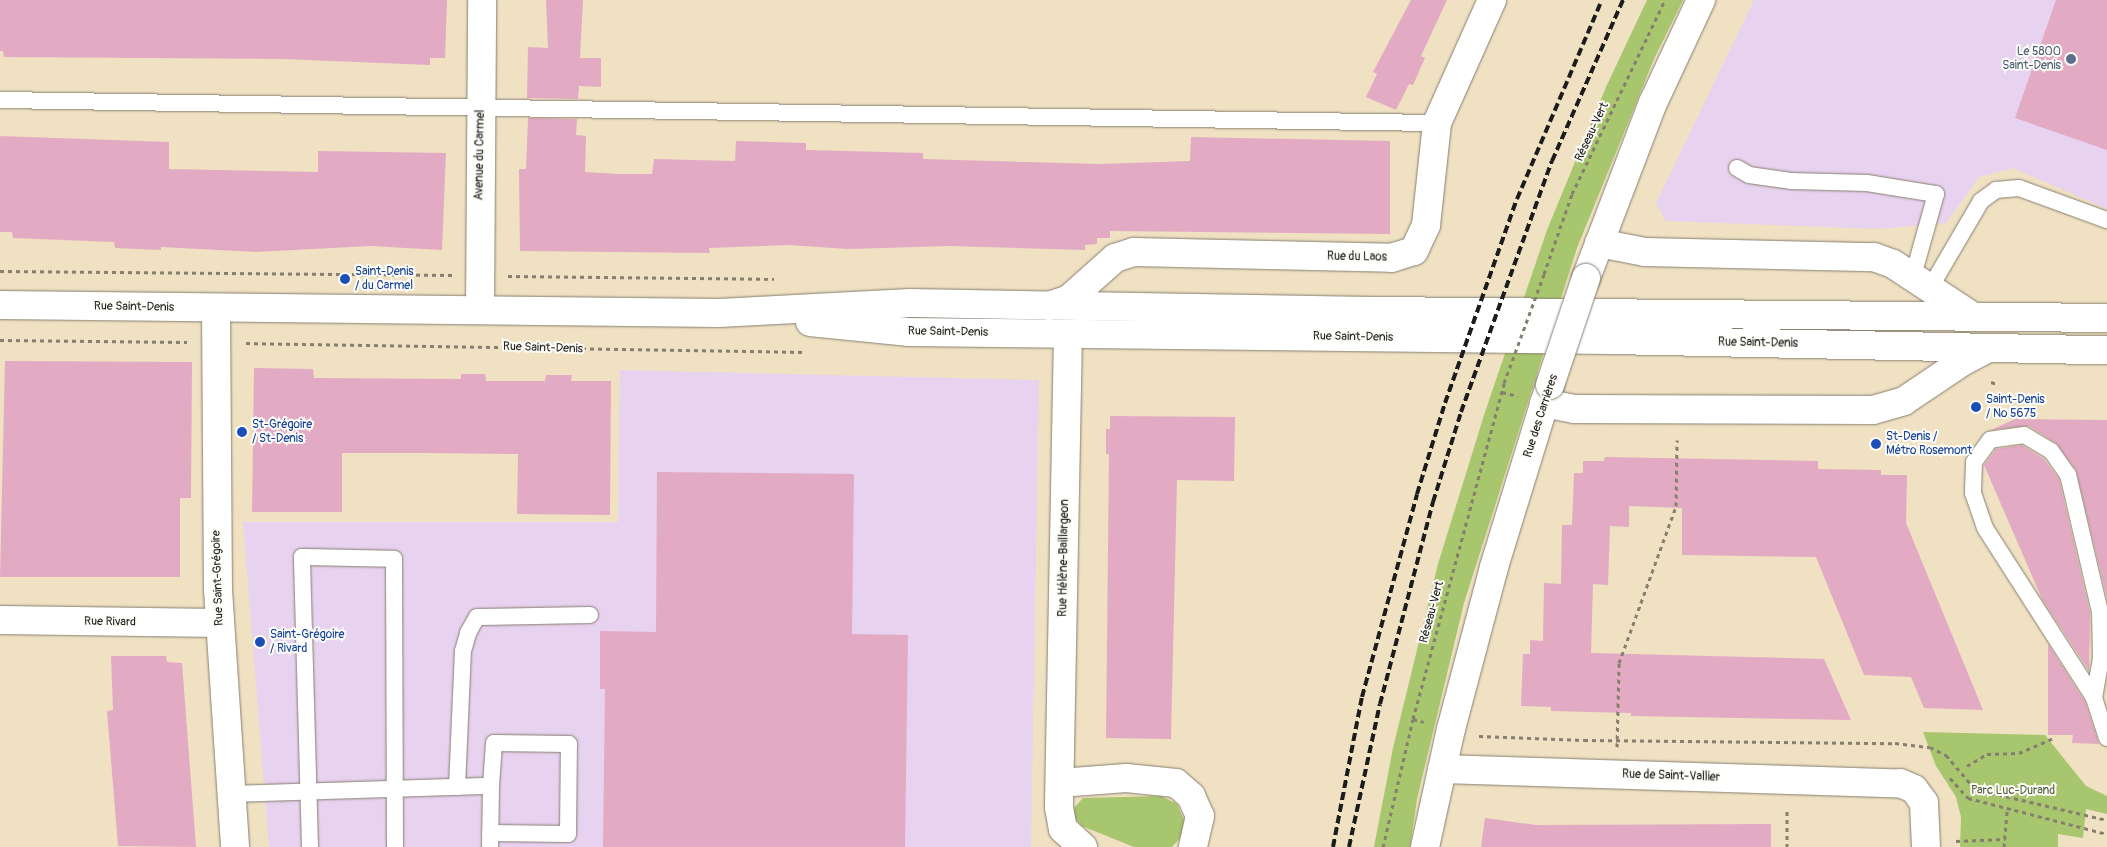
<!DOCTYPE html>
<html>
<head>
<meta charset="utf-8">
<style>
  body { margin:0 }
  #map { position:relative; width:2107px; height:847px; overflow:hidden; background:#efe1c2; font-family:Pangolin,sans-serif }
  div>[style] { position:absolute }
  .built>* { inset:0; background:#e7d2ef }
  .green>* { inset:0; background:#a8c66d }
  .building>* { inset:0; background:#e3aac4 }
  .path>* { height:3px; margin-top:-1.5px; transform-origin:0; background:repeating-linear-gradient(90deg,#867e6f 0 4px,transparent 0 8px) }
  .roads { filter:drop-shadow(0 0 1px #867e6f) drop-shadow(0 0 1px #867e6f) }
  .lane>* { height:16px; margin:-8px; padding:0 8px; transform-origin:8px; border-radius:8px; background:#fff }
  .street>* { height:28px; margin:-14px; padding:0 14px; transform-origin:14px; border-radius:14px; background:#fff }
  .secondary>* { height:28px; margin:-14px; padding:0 14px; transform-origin:14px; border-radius:14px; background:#fff }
  .rail>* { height:4px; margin-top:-2px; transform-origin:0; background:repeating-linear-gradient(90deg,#1c1c1c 0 8px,transparent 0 12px) }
  .path-bridge>* { height:3px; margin-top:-1.5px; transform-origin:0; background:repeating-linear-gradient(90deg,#867e6f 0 4px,transparent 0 8px) }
  .bridges { filter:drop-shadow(0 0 1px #867e6f) drop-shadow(0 0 1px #867e6f) }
  .street-bridge>* { height:28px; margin:-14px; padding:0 14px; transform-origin:14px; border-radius:14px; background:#fff }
  .dots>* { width:14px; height:14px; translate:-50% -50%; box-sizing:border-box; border:2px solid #fdfcf7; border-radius:50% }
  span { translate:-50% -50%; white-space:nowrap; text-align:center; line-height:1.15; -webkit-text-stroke:4px #fdfcf7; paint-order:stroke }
  .service-label { font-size:12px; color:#4e5e75 }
  .right { translate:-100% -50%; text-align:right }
  .street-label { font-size:12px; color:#1c1c1c }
  .transit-label { font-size:12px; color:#164399 }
  .left { translate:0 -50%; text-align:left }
  .park-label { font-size:12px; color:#54603c }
</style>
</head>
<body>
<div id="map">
  <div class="built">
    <div style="clip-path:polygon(1754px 0,2107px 0,2107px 209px,2013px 168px,1979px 177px,1946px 223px,1878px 229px,1666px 221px,1656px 203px)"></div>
    <div style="clip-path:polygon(620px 370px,1039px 380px,1031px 847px,269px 847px,243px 522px,618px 522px)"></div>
  </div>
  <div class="green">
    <div style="clip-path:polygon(1647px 0,1683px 0,1654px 59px,1577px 248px,1464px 603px,1417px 799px,1410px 847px,1374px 847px,1393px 748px,1438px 564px,1485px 412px,1547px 230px,1606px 87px)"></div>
    <div style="clip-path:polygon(1923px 732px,2045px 735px,2086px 786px,2107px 796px,2107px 814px,2086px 809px,2083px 838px,2058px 834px,2058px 847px,1960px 847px,1961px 817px,1956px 797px,1936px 766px)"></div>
    <div style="clip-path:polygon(1161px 796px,1177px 804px,1184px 820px,1181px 837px,1172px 847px,1134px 847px,1082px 826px,1075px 818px,1073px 809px,1083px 798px)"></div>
  </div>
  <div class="building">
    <div style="clip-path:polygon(0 0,447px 0,445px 58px,430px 58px,430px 65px,283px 59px,4px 57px,3px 51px,0 51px)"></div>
    <div style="clip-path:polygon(546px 0,583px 0,580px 58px,601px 58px,601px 87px,579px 86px,578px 99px,527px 98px,528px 47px,548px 48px)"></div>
    <div style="clip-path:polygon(1411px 0,1447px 0,1421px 56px,1425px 58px,1413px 85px,1409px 84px,1396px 110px,1366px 97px,1377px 74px,1373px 72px)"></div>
    <div style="clip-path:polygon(2056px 0,2107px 0,2107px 150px,2015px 118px)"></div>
    <div style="clip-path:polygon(528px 118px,577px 119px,576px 135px,586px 136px,585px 172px,619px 174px,652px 174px,654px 159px,735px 161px,736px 141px,806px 143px,806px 150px,923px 153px,923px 159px,1099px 164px,1190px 161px,1191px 137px,1390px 141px,1390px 234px,1110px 231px,1110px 238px,1097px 238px,1097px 244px,1085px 245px,1085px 250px,950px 246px,848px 249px,788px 245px,709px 248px,710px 253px,520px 251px,519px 169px,526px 169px)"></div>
    <div style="clip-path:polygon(0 136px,169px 142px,169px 169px,318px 172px,318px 151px,446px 153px,442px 250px,370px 246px,256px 252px,161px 247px,161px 250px,115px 248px,114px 242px,13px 238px,12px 232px,0 232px)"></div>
    <div style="clip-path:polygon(5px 361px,192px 362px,191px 498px,180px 498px,180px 577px,0 577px)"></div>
    <div style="clip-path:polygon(254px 368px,313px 369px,314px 378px,461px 379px,461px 374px,485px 374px,486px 381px,545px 381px,546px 375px,572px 375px,571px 381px,611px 381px,610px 515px,517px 514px,518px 454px,427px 453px,342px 453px,342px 512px,252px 512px)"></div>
    <div style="clip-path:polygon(1110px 416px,1235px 417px,1234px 481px,1177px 480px,1171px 739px,1106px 738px,1109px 454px,1106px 454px,1106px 429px,1110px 429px)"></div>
    <div style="clip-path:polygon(2015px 419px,2107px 420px,2107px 598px,2076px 470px,2056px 443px,2029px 426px,1991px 430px)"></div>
    <div style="clip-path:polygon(2022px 445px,2044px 459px,2059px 479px,2090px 613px,2089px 671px,2042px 599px,1984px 465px,1996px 449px)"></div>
    <div style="clip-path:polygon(1605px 457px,1818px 461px,1818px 469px,1881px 470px,1881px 475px,1907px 475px,1906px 523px,1983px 710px,1924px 708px,1911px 677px,1864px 675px,1816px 557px,1682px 555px,1682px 508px,1629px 506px,1629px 527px,1610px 526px,1608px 585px,1593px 584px,1591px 653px,1824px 659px,1851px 720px,1631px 716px,1631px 713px,1551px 711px,1551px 707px,1521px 706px,1523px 654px,1530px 654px,1530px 640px,1543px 641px,1544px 583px,1561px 584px,1562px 525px,1572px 525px,1574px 473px,1583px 473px,1583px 461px,1604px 461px)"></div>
    <div style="clip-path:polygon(657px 472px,854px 474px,852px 634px,908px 635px,905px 847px,603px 847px,605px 689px,600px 689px,600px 631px,656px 632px)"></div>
    <div style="clip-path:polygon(2048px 644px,2085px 702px,2099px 744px,2072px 743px,2073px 735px,2048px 735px)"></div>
    <div style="clip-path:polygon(111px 656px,166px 656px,167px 662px,182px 663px,196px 847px,118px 846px,107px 711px,113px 710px)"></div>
    <div style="clip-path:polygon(1485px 818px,1536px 825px,1771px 824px,1771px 847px,1481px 847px)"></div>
  </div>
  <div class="path">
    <div style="left:0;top:271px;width:452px;rotate:0.5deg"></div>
    <div style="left:1544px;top:274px;width:85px;rotate:-70.7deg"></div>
    <div style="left:1572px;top:194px;width:215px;rotate:-64.4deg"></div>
    <div style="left:508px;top:276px;width:266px;rotate:0.6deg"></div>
    <div style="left:0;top:340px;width:187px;rotate:0.6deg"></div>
    <div style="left:246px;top:343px;width:558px;rotate:0.92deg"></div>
    <div style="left:1991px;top:382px;width:6px;rotate:18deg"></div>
    <div style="left:1502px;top:392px;width:16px;rotate:14deg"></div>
    <div style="left:1413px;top:719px;width:11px;rotate:15deg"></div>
    <div style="left:1479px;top:736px;width:105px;rotate:2.2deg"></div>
    <div style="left:1584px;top:740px;width:311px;rotate:0.6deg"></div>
    <div style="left:1895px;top:743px;width:35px;rotate:7deg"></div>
    <div style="left:1930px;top:747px;width:18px;rotate:27deg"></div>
    <div style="left:1946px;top:755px;width:45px;rotate:49.5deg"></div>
    <div style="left:1975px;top:789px;width:136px;rotate:13.2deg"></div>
    <div style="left:1617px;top:747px;width:84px;rotate:-88.6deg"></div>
    <div style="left:1619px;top:663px;width:167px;rotate:-70deg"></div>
    <div style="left:1676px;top:506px;width:66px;rotate:-89.1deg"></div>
    <div style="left:1967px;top:766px;width:23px;rotate:-31deg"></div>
    <div style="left:1987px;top:754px;width:32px;rotate:-2deg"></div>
    <div style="left:2019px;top:753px;width:40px;rotate:-23.4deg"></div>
    <div style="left:1950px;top:778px;width:27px;rotate:48deg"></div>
    <div style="left:1968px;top:798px;width:144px;rotate:14.5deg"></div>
    <div style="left:1956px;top:841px;width:49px;rotate:-2.3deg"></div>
    <div style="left:1383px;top:847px;width:131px;rotate:-76.8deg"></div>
    <div style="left:1413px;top:719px;width:348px;rotate:-74.8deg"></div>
    <div style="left:1787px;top:847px;width:39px;rotate:-90deg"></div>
    <div style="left:2004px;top:847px;width:38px;rotate:-85deg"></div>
  </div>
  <div class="roads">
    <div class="lane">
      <div style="left:0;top:100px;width:1437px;rotate:0.92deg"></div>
      <div style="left:1737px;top:168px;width:14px;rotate:30deg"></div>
      <div style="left:1749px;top:175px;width:42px;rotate:8.1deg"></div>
      <div style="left:1791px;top:181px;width:76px;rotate:1.5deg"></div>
      <div style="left:1867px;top:183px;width:70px;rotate:9.1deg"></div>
      <div style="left:1936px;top:194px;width:85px;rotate:105.7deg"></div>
      <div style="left:1930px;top:288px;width:101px;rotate:-59.6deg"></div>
      <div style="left:1981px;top:201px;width:19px;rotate:-36deg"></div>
      <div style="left:1996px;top:190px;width:23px;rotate:-5deg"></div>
      <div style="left:2019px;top:188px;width:94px;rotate:20deg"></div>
      <div style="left:2094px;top:698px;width:41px;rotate:-80.1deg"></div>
      <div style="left:2101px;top:658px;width:46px;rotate:-91.2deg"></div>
      <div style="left:2100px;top:612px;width:141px;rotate:-103.1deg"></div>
      <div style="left:2068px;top:475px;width:29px;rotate:-125deg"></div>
      <div style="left:2051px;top:451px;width:31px;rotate:-149deg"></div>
      <div style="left:2024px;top:435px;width:34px;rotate:172deg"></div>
      <div style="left:1990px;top:440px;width:27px;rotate:126deg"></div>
      <div style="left:1974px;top:462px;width:31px;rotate:92deg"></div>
      <div style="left:1973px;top:493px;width:37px;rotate:71deg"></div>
      <div style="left:1985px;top:528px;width:202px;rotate:57.3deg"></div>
      <div style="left:2094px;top:698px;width:42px;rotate:72deg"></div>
      <div style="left:457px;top:787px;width:136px;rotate:-87.5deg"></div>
      <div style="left:463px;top:651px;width:19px;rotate:-74deg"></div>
      <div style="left:468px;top:633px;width:18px;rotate:-61deg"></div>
      <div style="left:477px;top:617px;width:113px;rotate:-1deg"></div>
      <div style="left:231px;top:794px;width:260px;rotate:-1.8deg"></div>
      <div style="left:491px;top:786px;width:61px;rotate:90.9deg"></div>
      <div style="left:490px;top:833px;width:78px;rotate:0.7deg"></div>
      <div style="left:568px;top:834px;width:90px;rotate:-89.4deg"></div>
      <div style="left:569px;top:744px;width:75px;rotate:-179.2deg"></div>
      <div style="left:494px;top:743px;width:43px;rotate:94deg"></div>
      <div style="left:310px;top:847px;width:290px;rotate:-91.6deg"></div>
      <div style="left:302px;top:557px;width:92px;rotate:1.2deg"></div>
      <div style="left:394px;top:559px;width:288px;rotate:89.8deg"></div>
    </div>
    <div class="street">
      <div style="left:1599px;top:243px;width:47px;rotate:11.1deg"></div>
      <div style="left:1645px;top:252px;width:229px;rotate:1.3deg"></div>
      <div style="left:1874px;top:257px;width:20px;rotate:20deg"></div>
      <div style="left:1893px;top:264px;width:95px;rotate:33.4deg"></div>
      <div style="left:1586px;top:278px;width:187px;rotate:-69.1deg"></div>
      <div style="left:1653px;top:103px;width:114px;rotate:-65deg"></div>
      <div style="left:1049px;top:306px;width:21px;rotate:-19deg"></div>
      <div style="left:1069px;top:299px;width:62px;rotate:-41.7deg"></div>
      <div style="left:1115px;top:258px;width:20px;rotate:-18deg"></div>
      <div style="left:1134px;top:252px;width:257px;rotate:1.3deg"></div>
      <div style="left:1391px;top:258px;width:24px;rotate:-17deg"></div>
      <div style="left:1414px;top:251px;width:29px;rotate:-65deg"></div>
      <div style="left:1426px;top:225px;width:103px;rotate:-83.8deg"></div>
      <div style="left:1437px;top:123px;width:135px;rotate:-65.9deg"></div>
      <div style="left:480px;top:310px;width:310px;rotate:-89.6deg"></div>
      <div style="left:1068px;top:334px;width:473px;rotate:91.1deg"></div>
      <div style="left:1059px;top:807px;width:22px;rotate:80deg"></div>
      <div style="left:1063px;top:829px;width:27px;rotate:42deg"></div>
      <div style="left:1544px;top:403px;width:31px;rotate:11deg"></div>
      <div style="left:1574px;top:409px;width:299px;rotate:0.2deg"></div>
      <div style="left:1873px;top:410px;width:32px;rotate:-16deg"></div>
      <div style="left:1904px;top:401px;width:70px;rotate:-33.9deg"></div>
      <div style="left:1962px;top:362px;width:30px;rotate:-28deg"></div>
      <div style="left:0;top:620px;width:219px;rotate:0.8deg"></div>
      <div style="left:1442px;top:769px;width:458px;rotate:1.8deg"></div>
      <div style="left:1900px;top:783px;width:15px;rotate:23deg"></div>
      <div style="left:1914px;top:789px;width:17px;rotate:54deg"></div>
      <div style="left:1924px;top:803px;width:44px;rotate:87.4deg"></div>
      <div style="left:1060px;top:783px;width:66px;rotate:-4.3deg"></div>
      <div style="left:1126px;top:778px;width:50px;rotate:5.7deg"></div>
      <div style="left:1176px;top:783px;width:20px;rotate:41deg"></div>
      <div style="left:1191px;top:796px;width:22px;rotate:66deg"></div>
      <div style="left:1200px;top:816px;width:32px;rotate:103deg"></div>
      <div style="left:1425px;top:847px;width:121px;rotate:-77.6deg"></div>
      <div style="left:1451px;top:729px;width:168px;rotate:-75.1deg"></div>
      <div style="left:1494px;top:567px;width:190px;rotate:-72.9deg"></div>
    </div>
    <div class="secondary">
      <div style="left:0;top:305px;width:719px;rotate:0.64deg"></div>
      <div style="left:719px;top:313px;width:191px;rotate:-3deg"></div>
      <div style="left:910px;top:303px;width:461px;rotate:1deg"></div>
      <div style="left:1371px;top:311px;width:736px;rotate:0.54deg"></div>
      <div style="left:216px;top:308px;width:282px;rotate:89.6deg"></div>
      <div style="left:218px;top:590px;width:258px;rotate:86.2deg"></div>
      <div style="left:810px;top:322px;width:100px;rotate:5.8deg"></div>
      <div style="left:909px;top:332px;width:703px;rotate:0.65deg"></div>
      <div style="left:1612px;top:340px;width:495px;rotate:1.2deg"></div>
    </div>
  </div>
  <div class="rail">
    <div style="left:1333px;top:847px;width:153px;rotate:-79.1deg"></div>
    <div style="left:1362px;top:697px;width:210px;rotate:-74.8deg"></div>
    <div style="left:1417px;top:494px;width:95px;rotate:-72.9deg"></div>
    <div style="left:1445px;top:403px;width:216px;rotate:-70.6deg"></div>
    <div style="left:1517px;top:199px;width:216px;rotate:-66.9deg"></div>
    <div style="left:1349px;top:847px;width:146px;rotate:-77.8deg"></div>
    <div style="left:1380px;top:704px;width:209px;rotate:-75.3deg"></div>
    <div style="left:1433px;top:502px;width:94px;rotate:-72.7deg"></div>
    <div style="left:1461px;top:412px;width:267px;rotate:-70.1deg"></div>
    <div style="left:1552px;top:161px;width:176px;rotate:-66.2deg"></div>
  </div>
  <div class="path-bridge">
    <div style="left:1504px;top:383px;width:116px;rotate:-69.8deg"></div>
  </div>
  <div class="bridges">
    <div class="street-bridge">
      <div style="left:1550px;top:385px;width:113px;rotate:-71.4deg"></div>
    </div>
  </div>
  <div class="dots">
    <div style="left:2071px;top:59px;background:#5c6f8a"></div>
    <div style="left:345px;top:279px;background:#1a4fb4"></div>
    <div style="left:1976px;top:407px;background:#1a4fb4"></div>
    <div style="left:242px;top:432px;background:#1a4fb4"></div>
    <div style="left:1876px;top:444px;background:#1a4fb4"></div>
    <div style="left:260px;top:642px;background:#1a4fb4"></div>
  </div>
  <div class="service-label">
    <span class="right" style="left:2061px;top:59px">Le 5800<br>Saint-Denis</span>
  </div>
  <div class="street-label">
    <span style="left:1592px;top:132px;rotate:-65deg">Réseau-Vert</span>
    <span style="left:480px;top:155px;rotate:-89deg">Avenue du Carmel</span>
    <span style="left:1357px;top:257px;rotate:1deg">Rue du Laos</span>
    <span style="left:134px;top:307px;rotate:1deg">Rue Saint-Denis</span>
    <span style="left:948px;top:332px;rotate:1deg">Rue Saint-Denis</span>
    <span style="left:1353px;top:337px;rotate:1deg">Rue Saint-Denis</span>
    <span style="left:1758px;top:343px;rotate:1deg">Rue Saint-Denis</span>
    <span style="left:543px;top:348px;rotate:2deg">Rue Saint-Denis</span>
    <span style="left:1541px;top:416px;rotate:-72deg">Rue des Carrières</span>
    <span style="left:1064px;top:558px;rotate:-89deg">Rue Hélène-Baillargeon</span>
    <span style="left:218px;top:578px;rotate:-92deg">Rue Saint-Grégoire</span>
    <span style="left:1432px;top:612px;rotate:-75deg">Réseau-Vert</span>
    <span style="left:110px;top:622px;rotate:1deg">Rue Rivard</span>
    <span style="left:1671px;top:776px;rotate:2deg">Rue de Saint-Vallier</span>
  </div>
  <div class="transit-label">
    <span class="left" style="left:355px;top:279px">Saint-Denis<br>/ du Carmel</span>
    <span class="left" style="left:1986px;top:407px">Saint-Denis<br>/ No 5675</span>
    <span class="left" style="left:252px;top:432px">St-Grégoire<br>/ St-Denis</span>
    <span class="left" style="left:1886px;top:444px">St-Denis /<br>Métro Rosemont</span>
    <span class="left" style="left:270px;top:642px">Saint-Grégoire<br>/ Rivard</span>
  </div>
  <div class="park-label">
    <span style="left:2013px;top:791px">Parc Luc-Durand</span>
  </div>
</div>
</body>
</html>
